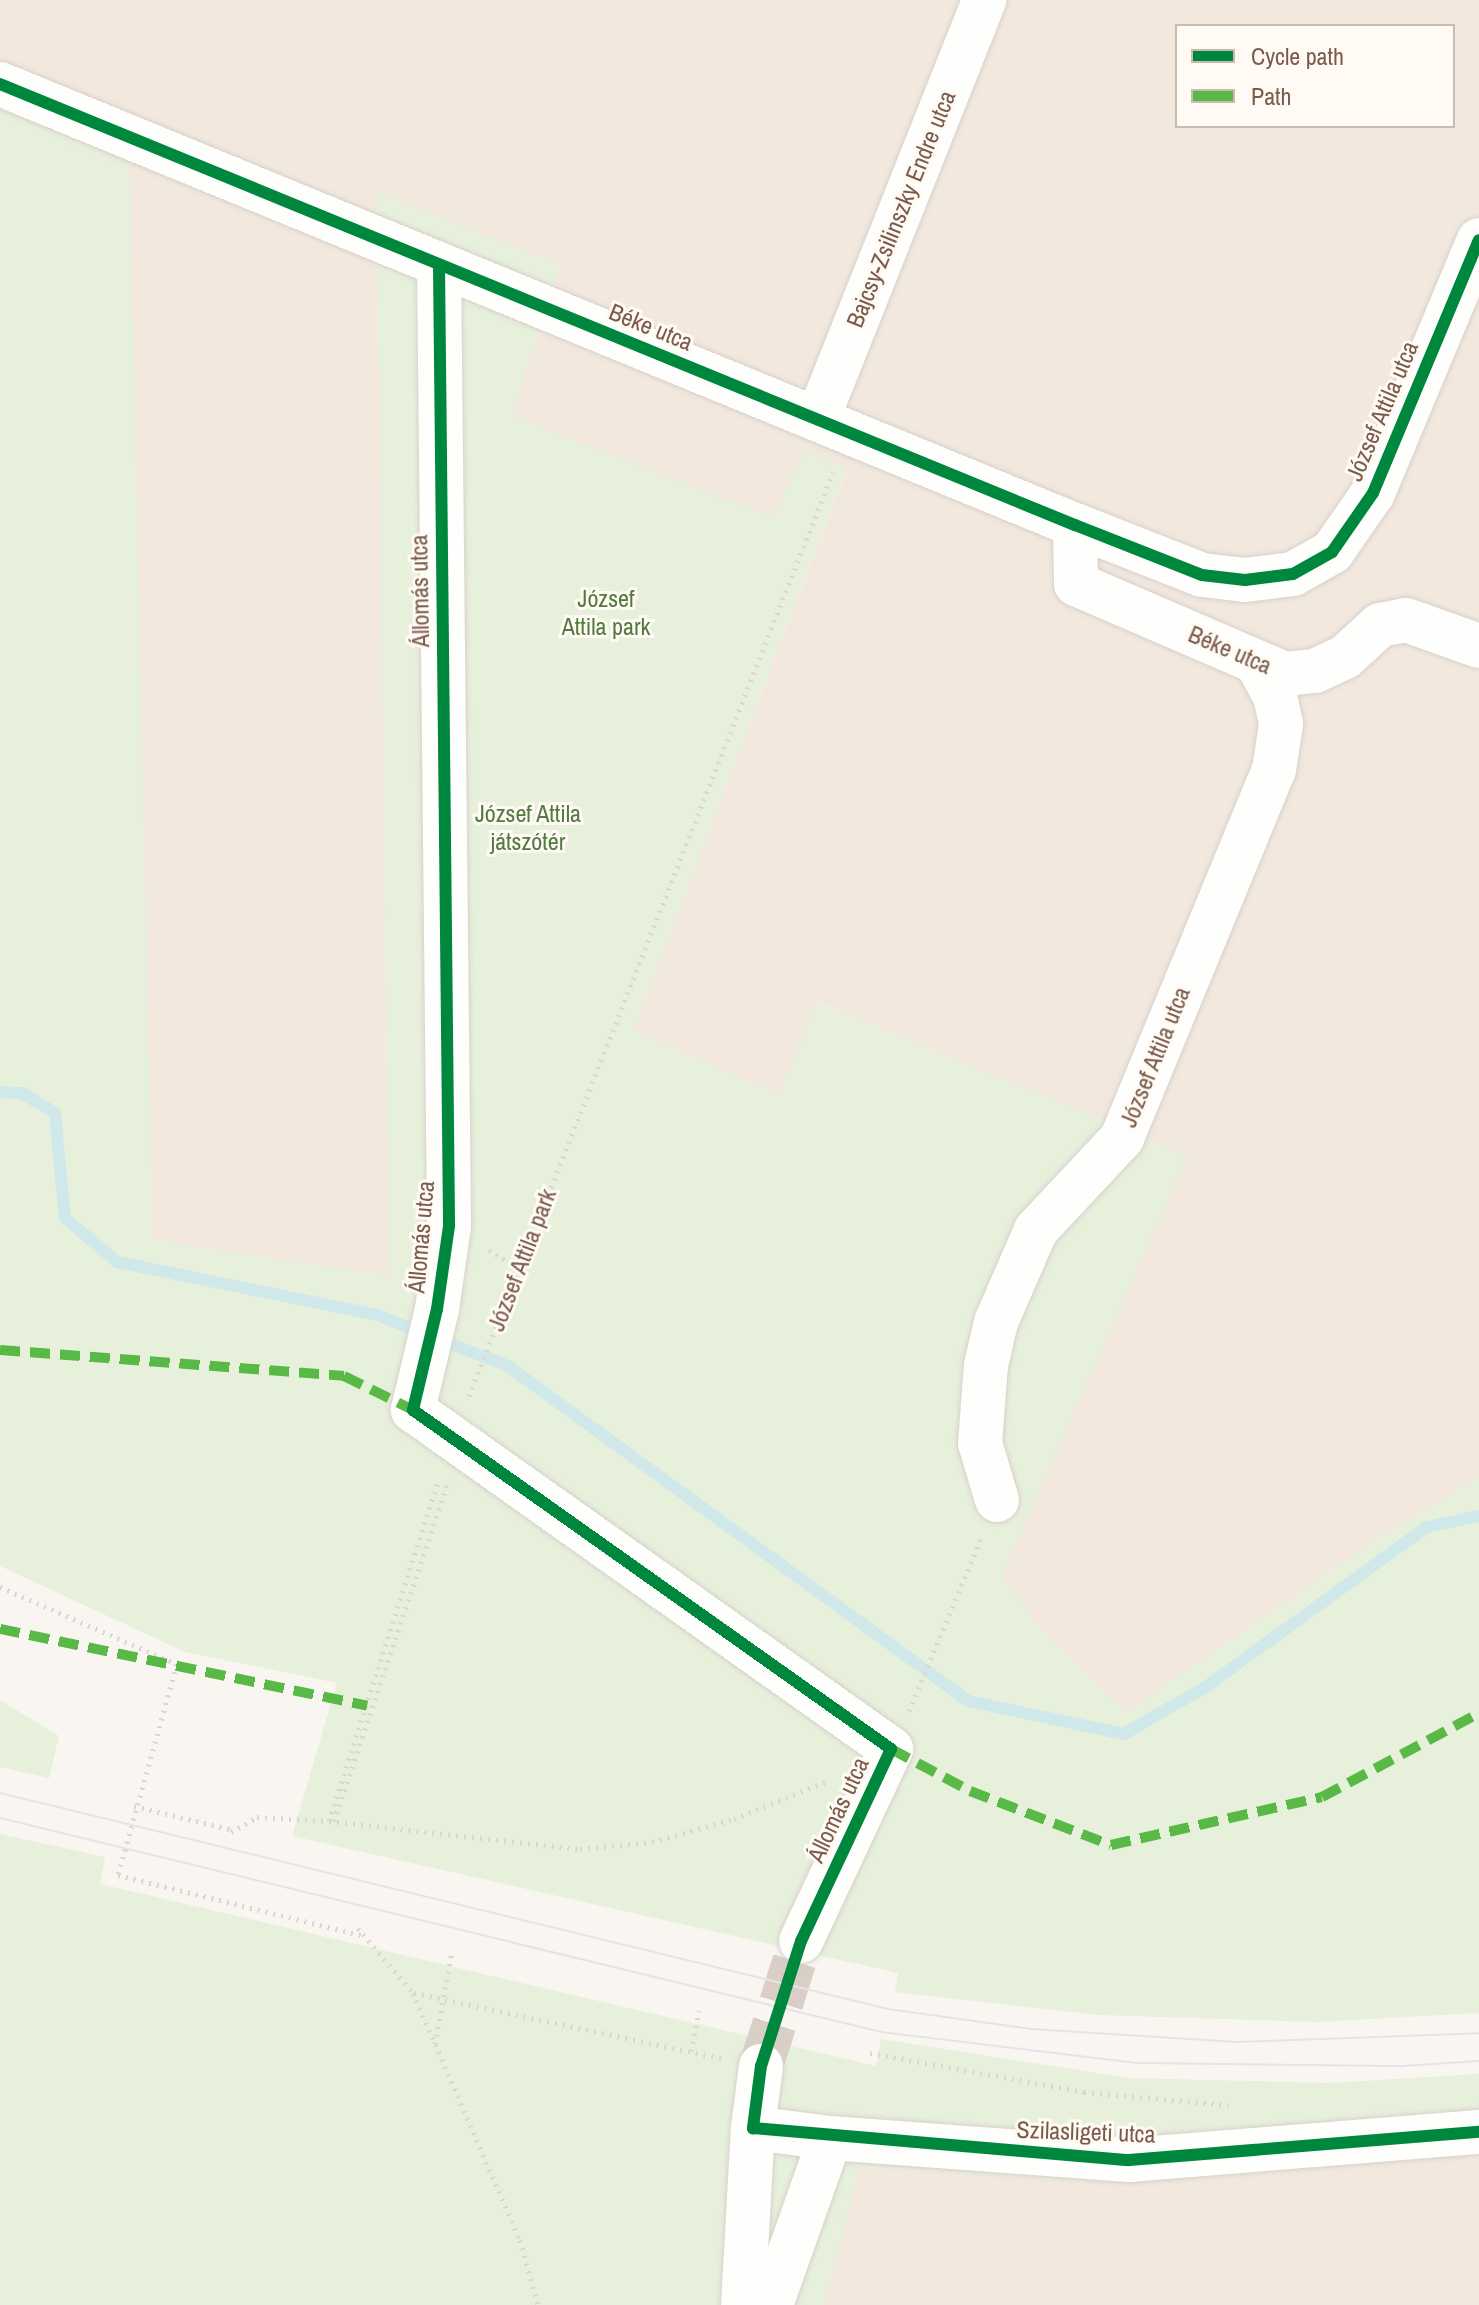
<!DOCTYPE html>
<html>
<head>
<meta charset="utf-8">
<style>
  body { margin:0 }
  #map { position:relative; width:1479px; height:2305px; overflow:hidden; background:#f9f5f0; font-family:"Archivo Narrow",sans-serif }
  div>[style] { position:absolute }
  .residential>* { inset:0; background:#f2e8de }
  .green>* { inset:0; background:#e7f0db }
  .stream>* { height:12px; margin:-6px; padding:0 6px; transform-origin:6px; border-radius:6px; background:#d0e8ea }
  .street-tunnel>* { height:44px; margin-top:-22px; transform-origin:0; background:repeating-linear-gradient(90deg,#d9cfc7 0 44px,transparent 0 66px) }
  .path>* { height:5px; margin-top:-2.5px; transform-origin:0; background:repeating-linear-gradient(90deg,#dcd5d0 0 2px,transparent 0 8px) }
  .roads { filter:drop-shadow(0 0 2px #d7d1cb) drop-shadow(0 0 2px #d7d1cb) }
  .street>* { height:44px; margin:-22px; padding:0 22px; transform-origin:22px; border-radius:22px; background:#fefefd }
  .secondary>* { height:44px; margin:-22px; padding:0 22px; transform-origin:22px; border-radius:22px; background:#fefefd }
  .tram>* { height:2px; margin:-1px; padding:0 1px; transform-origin:1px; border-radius:1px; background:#e6e3e7 }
  .quiet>* { height:10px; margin-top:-5px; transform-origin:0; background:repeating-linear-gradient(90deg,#58b947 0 20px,transparent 0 30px) }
  .cycleway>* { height:12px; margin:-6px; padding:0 6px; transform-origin:6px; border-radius:6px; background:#00873e }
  span { translate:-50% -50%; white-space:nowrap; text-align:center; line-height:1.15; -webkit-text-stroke:6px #fffaf3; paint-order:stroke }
  .street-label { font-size:24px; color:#7a5c4d }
  .park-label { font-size:24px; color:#537a41 }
  .legend { position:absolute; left:1175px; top:24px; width:280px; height:104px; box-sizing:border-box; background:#fffaf3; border:2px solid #cabbb1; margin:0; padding:10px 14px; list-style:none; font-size:24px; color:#7a5c4d }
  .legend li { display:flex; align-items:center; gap:16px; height:40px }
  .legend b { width:40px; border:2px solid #cabbb1 }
</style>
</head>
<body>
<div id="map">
  <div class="residential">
    <div style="clip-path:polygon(evenodd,0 0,1479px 0,1479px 1478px,1377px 1539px,1126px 1712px,1036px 1624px,1001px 1575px,1187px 1156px,817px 1002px,779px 1095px,633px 1031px,847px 468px,805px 451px,773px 518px,511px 416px,560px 265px,377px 192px,389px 1276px,153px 1240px,148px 1058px,0 84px,0 0,1177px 26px,1453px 26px,1453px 126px,1177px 126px,1177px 26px)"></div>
    <div style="clip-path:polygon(1479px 2154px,1479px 2305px,823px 2305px,860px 2167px,1073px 2180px,1222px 2176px)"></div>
  </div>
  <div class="green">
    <div style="clip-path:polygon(0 84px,129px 137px,153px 1240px,389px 1276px,377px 191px,560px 265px,511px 416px,773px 517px,805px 450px,847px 467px,633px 1031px,779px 1095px,816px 1002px,1188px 1156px,1002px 1575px,1036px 1624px,1126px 1712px,1377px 1539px,1479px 1478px,1479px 2013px,1317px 2022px,1099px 2015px,895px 1992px,898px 1973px,292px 1836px,337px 1683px,185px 1652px,0 1566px)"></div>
    <div style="clip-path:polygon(0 1700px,59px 1736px,49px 1778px,0 1767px)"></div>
    <div style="clip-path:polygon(0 1834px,105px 1857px,100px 1884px,876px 2066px,881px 2039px,1128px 2078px,1329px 2083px,1479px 2074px,1479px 2154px,1222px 2176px,1073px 2180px,861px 2167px,823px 2305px,0 2305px)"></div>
  </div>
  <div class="stream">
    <div style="left:0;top:1092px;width:22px;rotate:3deg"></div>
    <div style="left:22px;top:1093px;width:39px;rotate:31deg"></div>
    <div style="left:55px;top:1113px;width:105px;rotate:84.6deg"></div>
    <div style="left:65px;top:1218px;width:68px;rotate:40.2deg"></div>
    <div style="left:117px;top:1262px;width:265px;rotate:11.5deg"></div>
    <div style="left:377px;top:1315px;width:141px;rotate:21.3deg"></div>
    <div style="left:508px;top:1366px;width:569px;rotate:36.06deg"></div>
    <div style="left:968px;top:1701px;width:159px;rotate:11.9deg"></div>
    <div style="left:1124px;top:1734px;width:96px;rotate:-30deg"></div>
    <div style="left:1207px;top:1686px;width:271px;rotate:-35.9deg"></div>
    <div style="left:1427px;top:1527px;width:53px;rotate:-11.9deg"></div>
  </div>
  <div class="street-tunnel">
    <div style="left:761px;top:2066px;width:131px;rotate:-72.3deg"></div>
  </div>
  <div class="path">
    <div style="left:489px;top:1250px;width:34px;rotate:32deg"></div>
    <div style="left:469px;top:1396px;width:993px;rotate:-68.5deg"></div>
    <div style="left:0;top:1587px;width:193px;rotate:23.5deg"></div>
    <div style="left:177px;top:1664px;width:219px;rotate:105.6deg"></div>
    <div style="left:118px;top:1875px;width:254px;rotate:13.9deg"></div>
    <div style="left:909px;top:1711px;width:186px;rotate:-67.3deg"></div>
    <div style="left:134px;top:1806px;width:102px;rotate:13.6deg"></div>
    <div style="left:329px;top:1821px;width:253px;rotate:6.4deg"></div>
    <div style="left:580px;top:1849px;width:72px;rotate:-5.6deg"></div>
    <div style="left:652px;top:1842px;width:85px;rotate:-15.7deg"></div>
    <div style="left:734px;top:1819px;width:100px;rotate:-22.2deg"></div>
    <div style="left:334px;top:1821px;width:354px;rotate:-71.4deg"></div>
    <div style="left:231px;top:1832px;width:30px;rotate:-30deg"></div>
    <div style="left:257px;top:1817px;width:72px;rotate:3.2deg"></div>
    <div style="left:329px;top:1821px;width:357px;rotate:-72.2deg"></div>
    <div style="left:358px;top:1928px;width:85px;rotate:49.8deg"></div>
    <div style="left:413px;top:1993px;width:269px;rotate:66.6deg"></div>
    <div style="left:520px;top:2240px;width:67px;rotate:74.5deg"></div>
    <div style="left:414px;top:1993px;width:314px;rotate:12deg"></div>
    <div style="left:435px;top:2044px;width:95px;rotate:-79.6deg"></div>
    <div style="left:691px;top:2051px;width:41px;rotate:-78.7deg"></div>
    <div style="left:870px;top:2053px;width:218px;rotate:10.3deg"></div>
    <div style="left:1084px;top:2092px;width:145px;rotate:5.2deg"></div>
  </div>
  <div class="roads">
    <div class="street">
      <div style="left:439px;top:265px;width:961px;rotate:89.4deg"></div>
      <div style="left:449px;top:1226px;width:84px;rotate:98.2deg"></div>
      <div style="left:437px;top:1309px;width:104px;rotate:103.4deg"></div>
      <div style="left:413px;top:1410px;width:586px;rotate:35.34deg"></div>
      <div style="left:891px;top:1749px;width:212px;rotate:115.1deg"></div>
      <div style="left:818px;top:418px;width:450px;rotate:-68.3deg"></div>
      <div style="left:1075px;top:525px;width:59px;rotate:89deg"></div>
      <div style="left:1076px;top:584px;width:228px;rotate:23.3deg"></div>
      <div style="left:1285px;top:674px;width:30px;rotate:-6deg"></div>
      <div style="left:1315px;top:671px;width:33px;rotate:-25deg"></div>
      <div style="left:1345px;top:657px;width:47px;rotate:-42.4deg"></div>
      <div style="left:1380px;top:625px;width:26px;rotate:-11deg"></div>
      <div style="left:1406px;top:620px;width:77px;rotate:19.6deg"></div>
      <div style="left:997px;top:1500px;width:59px;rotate:-106.6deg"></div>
      <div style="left:980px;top:1443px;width:78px;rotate:-85.6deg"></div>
      <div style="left:986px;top:1365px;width:44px;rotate:-76.9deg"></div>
      <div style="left:996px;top:1322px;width:100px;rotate:-66.5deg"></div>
      <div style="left:1036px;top:1230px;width:126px;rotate:-46.9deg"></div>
      <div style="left:1122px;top:1138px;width:398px;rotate:-67.6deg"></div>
      <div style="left:1274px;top:770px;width:47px;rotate:-81.3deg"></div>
      <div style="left:1281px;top:724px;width:29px;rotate:-102deg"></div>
      <div style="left:1275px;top:696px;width:39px;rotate:-119deg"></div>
      <div style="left:761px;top:2066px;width:63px;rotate:97.4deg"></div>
      <div style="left:753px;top:2128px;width:78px;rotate:7.4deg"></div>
      <div style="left:830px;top:2138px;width:300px;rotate:4.2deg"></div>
      <div style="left:1129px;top:2160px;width:351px;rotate:-4.6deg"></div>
      <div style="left:743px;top:2305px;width:177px;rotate:-86.8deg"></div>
      <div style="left:771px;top:2305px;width:177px;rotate:-70.5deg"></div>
    </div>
    <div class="secondary">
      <div style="left:0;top:84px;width:1162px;rotate:22.31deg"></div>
      <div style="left:1075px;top:525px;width:136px;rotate:21.5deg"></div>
      <div style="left:1202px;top:575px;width:43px;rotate:6.6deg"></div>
      <div style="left:1245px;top:580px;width:48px;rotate:-7.1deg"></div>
      <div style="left:1293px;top:574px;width:45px;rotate:-29.4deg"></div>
      <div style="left:1332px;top:552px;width:72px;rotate:-55.2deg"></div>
      <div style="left:1373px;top:493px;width:274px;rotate:-67.3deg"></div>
    </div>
  </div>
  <div class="tram">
    <div style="left:0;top:1793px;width:914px;rotate:13.67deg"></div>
    <div style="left:888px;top:2009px;width:145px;rotate:7.9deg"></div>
    <div style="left:1032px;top:2029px;width:206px;rotate:3.6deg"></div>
    <div style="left:1238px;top:2042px;width:241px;rotate:-2.1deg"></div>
    <div style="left:0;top:1818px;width:907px;rotate:13.65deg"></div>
    <div style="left:881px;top:2032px;width:260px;rotate:6.9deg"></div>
    <div style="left:1139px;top:2063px;width:263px;rotate:0.7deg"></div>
    <div style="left:1402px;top:2066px;width:77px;rotate:-3.7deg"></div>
  </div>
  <div class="quiet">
    <div style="left:0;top:1350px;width:345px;rotate:4.3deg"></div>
    <div style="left:344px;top:1376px;width:77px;rotate:26.2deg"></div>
    <div style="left:0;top:1629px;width:375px;rotate:11.8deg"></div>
    <div style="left:891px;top:1749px;width:89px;rotate:28deg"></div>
    <div style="left:970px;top:1791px;width:151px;rotate:21deg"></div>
    <div style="left:1111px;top:1845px;width:216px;rotate:-12.8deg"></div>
    <div style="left:1322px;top:1797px;width:178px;rotate:-28.1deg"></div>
  </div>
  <div class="cycleway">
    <div style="left:0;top:84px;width:1162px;rotate:22.31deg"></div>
    <div style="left:1075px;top:525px;width:136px;rotate:21.5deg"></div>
    <div style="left:1202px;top:575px;width:43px;rotate:6.6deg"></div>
    <div style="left:1245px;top:580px;width:48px;rotate:-7.1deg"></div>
    <div style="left:1293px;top:574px;width:45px;rotate:-29.4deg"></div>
    <div style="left:1332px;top:552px;width:72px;rotate:-55.2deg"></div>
    <div style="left:1373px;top:493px;width:274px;rotate:-67.3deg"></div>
    <div style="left:439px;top:265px;width:961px;rotate:89.4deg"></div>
    <div style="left:449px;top:1226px;width:84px;rotate:98.2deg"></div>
    <div style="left:437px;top:1309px;width:104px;rotate:103.4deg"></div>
    <div style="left:413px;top:1410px;width:586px;rotate:35.34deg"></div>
    <div style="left:891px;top:1749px;width:212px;rotate:115.1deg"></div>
    <div style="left:801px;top:1941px;width:131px;rotate:107.7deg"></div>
    <div style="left:761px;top:2066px;width:63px;rotate:97.4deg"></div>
    <div style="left:753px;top:2128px;width:377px;rotate:4.9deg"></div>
    <div style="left:1129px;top:2160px;width:351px;rotate:-4.6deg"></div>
  </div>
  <div class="street-label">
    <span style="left:901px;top:209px;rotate:-68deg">Bajcsy-Zsilinszky Endre utca</span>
    <span style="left:651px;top:327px;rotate:22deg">Béke utca</span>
    <span style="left:1382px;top:411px;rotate:-67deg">József Attila utca</span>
    <span style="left:420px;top:591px;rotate:-91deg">Állomás utca</span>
    <span style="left:1230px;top:650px;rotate:23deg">Béke utca</span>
    <span style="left:1155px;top:1057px;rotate:-68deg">József Attila utca</span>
    <span style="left:421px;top:1237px;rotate:-85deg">Állomás utca</span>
    <span style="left:522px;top:1260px;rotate:-69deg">József Attila park</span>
    <span style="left:838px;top:1810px;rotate:-65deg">Állomás utca</span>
    <span style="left:1086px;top:2132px;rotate:2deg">Szilasligeti utca</span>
  </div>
  <div class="park-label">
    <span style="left:606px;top:613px">József<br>Attila park</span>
    <span style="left:528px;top:828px">József Attila<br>játszótér</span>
  </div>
  <ul class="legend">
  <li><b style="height:10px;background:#00873e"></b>Cycle path</li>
  <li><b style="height:10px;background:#58b947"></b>Path</li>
  </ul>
</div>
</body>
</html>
